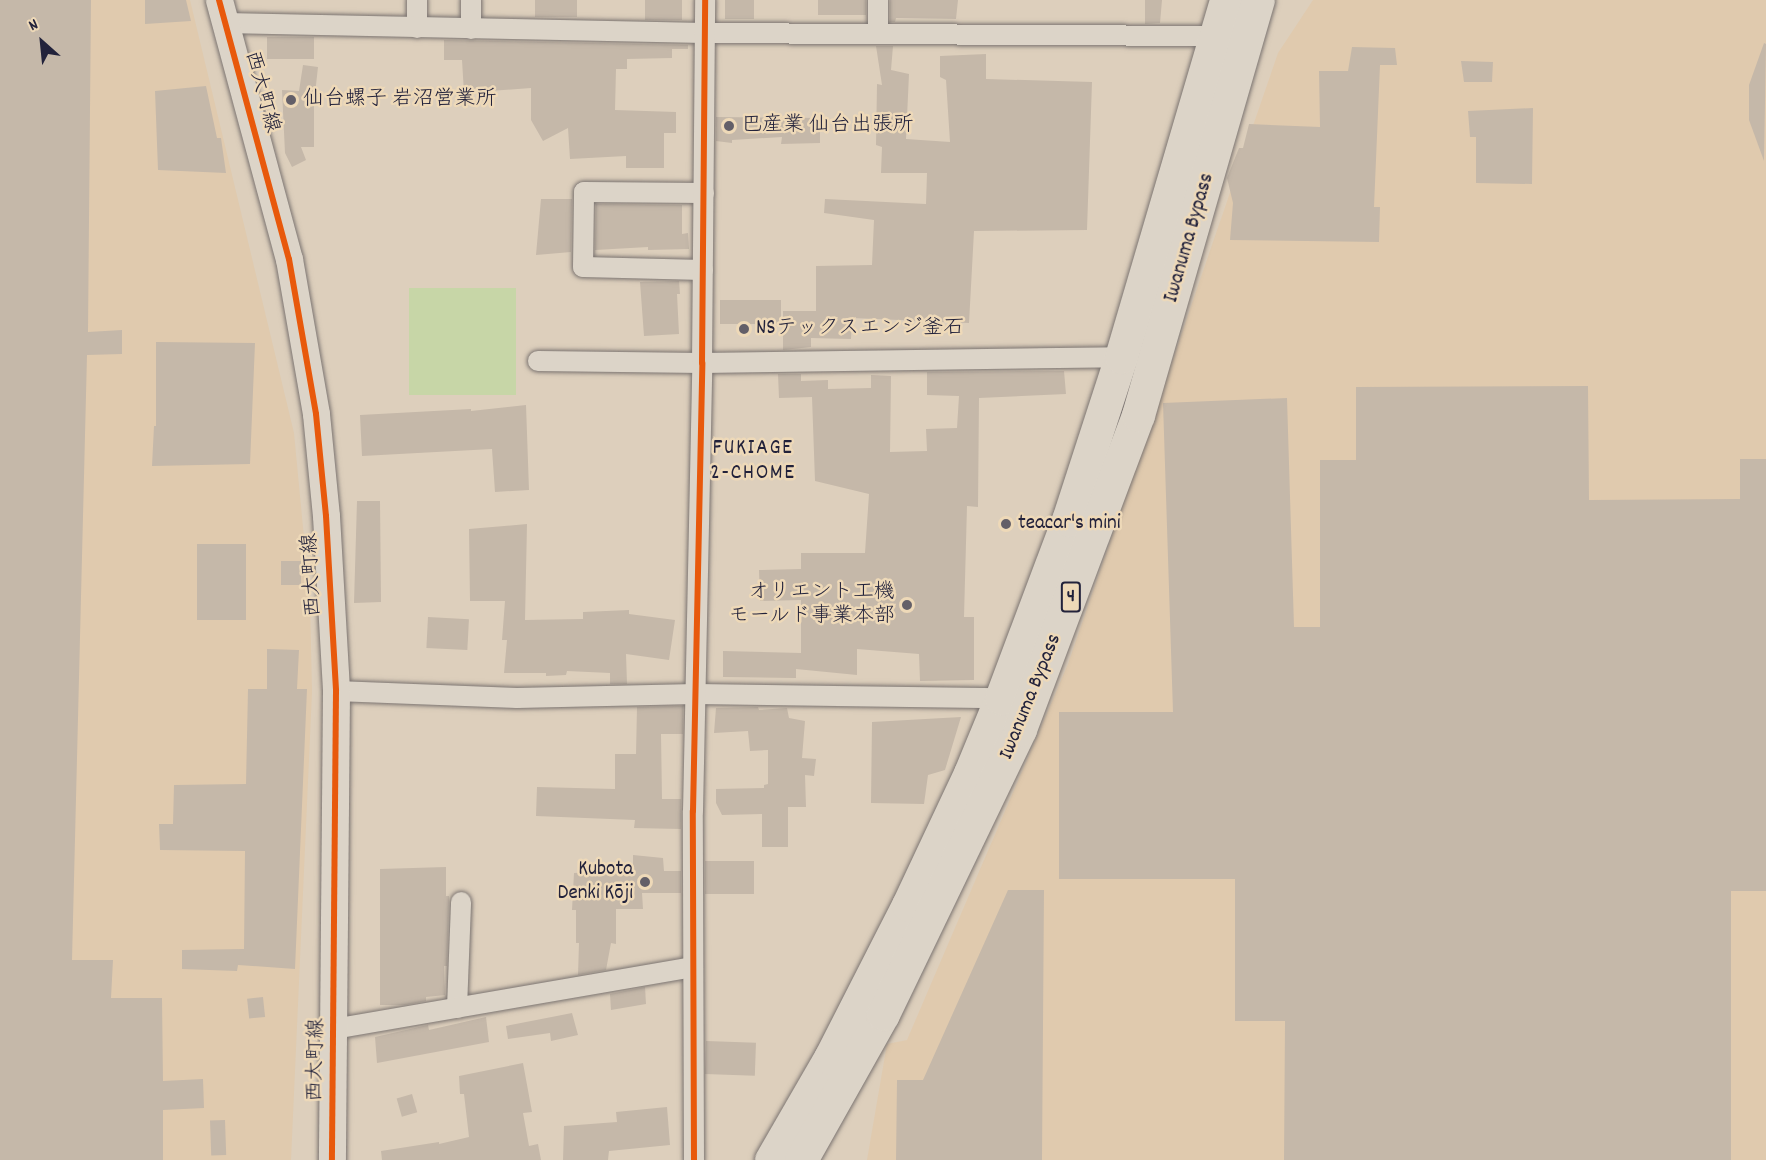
<!DOCTYPE html>
<html>
<head>
<meta charset="utf-8">
<style>
  body { margin:0 }
  #map { position:relative; width:1766px; height:1160px; overflow:hidden; background:#ddcfbc; font-family:Dekko,"Klee One",sans-serif }
  div>[style] { position:absolute }
  .built>* { inset:0; background:#e0caae }
  .green>* { inset:0; background:#c7d6a7; transform-origin:0 0 }
  .building>* { inset:0; background:#c5b8a9; transform-origin:0 0 }
  .roads { filter:drop-shadow(0 0 2px #7b7471) drop-shadow(0 0 2px #7b7471) }
  .street>* { height:20px; margin:-10px; padding:0 10px; transform-origin:10px; border-radius:10px; background:#dcd4c8 }
  .secondary>* { height:27px; margin:-13.5px; padding:0 13.5px; transform-origin:13.5px; border-radius:13.5px; background:#dcd4c8 }
  .highway>* { height:33px; margin:-16.5px; padding:0 16.5px; transform-origin:16.5px; border-radius:16.5px; background:#dcd4c8 }
  .cycleway>* { height:6px; margin:-3px; padding:0 3px; transform-origin:3px; border-radius:3px; background:#e8590c }
  .dots>* { width:16px; height:16px; translate:-50% -50%; box-sizing:border-box; border:3px solid #eed9b8; border-radius:50% }
  span { translate:-50% -50%; white-space:nowrap; text-align:center; line-height:1.15; -webkit-text-stroke:5px #eed9b8; paint-order:stroke }
  .shield-label span { padding:2px 4px; background:#eed9b8; border:2px solid; border-radius:4px; -webkit-text-stroke-width:0 }
  .shield-label { font-size:20px; color:#22223b; font-weight:700 }
  .street-label { font-size:21px; color:#22223b }
  .poi-label { font-size:21px; color:#22223b }
  .left { translate:0 -50%; text-align:left }
  .right { translate:-100% -50%; text-align:right }
  .neighbourhood-label { font-size:22px; color:#22223b; letter-spacing:1.5px }
  .north { position:absolute; left:12px; top:12px; width:60px; height:60px; -webkit-text-stroke:4px #eed9b8; paint-order:stroke; rotate:333deg; font-size:16px; font-weight:700; line-height:24px; text-align:center; color:#22223b }
  .north::after { content:''; display:block; margin:auto; width:21px; height:27px; background:#22223b; clip-path:polygon(50% 0,100% 100%,50% 72%,0 100%) }
</style>
</head>
<body>
<div id="map">
  <div class="built">
    <div style="clip-path:polygon(0 0,190px 0,294px 433px,310px 601px,312px 692px,291px 1160px,0 1160px)"></div>
    <div style="clip-path:polygon(1313px 0,1766px 0,1766px 1160px,867px 1160px,887px 1044px,907px 1040px,1068px 664px,1278px 53px)"></div>
  </div>
  <div class="green">
    <div style="left:409px;top:288px;width:107px;height:107px"></div>
  </div>
  <div class="building">
    <div style="clip-path:polygon(0 0,91px 0,88px 332px,122px 330px,122px 354px,87px 355px,72px 960px,113px 960px,111px 998px,162px 998px,163px 1081px,203px 1079px,204px 1108px,163px 1110px,163px 1160px,0 1160px)"></div>
    <div style="clip-path:polygon(145px 0,186px 0,191px 21px,145px 24px)"></div>
    <div style="left:535px;top:0;width:42px;height:17px"></div>
    <div style="left:645px;top:0;width:37px;height:20px"></div>
    <div style="left:725px;top:0;width:29px;height:19px"></div>
    <div style="left:818px;top:0;width:48px;height:15px"></div>
    <div style="clip-path:polygon(890px 0,958px 0,956px 19px,896px 18px,895px 22px,890px 22px)"></div>
    <div style="clip-path:polygon(1145px 0,1162px 0,1160px 23px,1145px 24px)"></div>
    <div style="left:267px;top:37px;width:47px;height:22px"></div>
    <div style="clip-path:polygon(444px 40px,688px 45px,688px 49px,672px 49px,672px 58px,627px 59px,627px 69px,616px 69px,615px 110px,676px 112px,676px 133px,664px 133px,664px 168px,626px 168px,626px 156px,570px 159px,568px 128px,543px 141px,531px 120px,531px 88px,464px 93px,462px 60px,444px 60px)"></div>
    <div style="clip-path:polygon(1764px 43px,1766px 44px,1764px 161px,1749px 120px,1749px 85px)"></div>
    <div style="clip-path:polygon(876px 46px,893px 46px,891px 70px,909px 74px,906px 139px,950px 142px,946px 80px,940px 77px,940px 56px,986px 54px,986px 79px,1092px 82px,1087px 230px,974px 231px,969px 323px,852px 318px,851px 339px,811px 338px,811px 347px,783px 350px,783px 311px,816px 311px,816px 266px,872px 265px,874px 220px,824px 213px,825px 199px,926px 204px,927px 173px,881px 173px,882px 147px,876px 145px,877px 84px,882px 85px)"></div>
    <div style="clip-path:polygon(1352px 47px,1395px 48px,1397px 65px,1380px 65px,1374px 207px,1380px 207px,1379px 242px,1230px 240px,1233px 203px,1227px 178px,1239px 148px,1243px 148px,1249px 124px,1320px 127px,1319px 71px,1348px 71px)"></div>
    <div style="clip-path:polygon(1461px 61px,1493px 62px,1492px 82px,1464px 82px)"></div>
    <div style="clip-path:polygon(303px 65px,318px 67px,314px 103px,314px 147px,301px 147px,306px 160px,292px 167px,285px 153px,282px 90px,299px 91px)"></div>
    <div style="clip-path:polygon(206px 86px,217px 138px,221px 138px,226px 173px,158px 170px,155px 91px)"></div>
    <div style="clip-path:polygon(1533px 108px,1532px 184px,1476px 183px,1476px 137px,1470px 137px,1468px 111px)"></div>
    <div style="clip-path:polygon(716px 117px,820px 118px,820px 143px,781px 144px,782px 137px,732px 140px,732px 143px,716px 141px)"></div>
    <div style="clip-path:polygon(541px 199px,572px 199px,571px 252px,536px 255px)"></div>
    <div style="clip-path:polygon(596px 204px,682px 205px,682px 234px,688px 233px,689px 249px,648px 250px,648px 247px,595px 250px)"></div>
    <div style="clip-path:polygon(679px 281px,680px 294px,677px 294px,679px 334px,644px 336px,640px 282px)"></div>
    <div style="left:720px;top:300px;width:61px;height:24px"></div>
    <div style="clip-path:polygon(156px 342px,255px 343px,250px 464px,152px 466px,154px 426px,156px 426px)"></div>
    <div style="clip-path:polygon(1064px 371px,1066px 394px,979px 398px,978px 507px,967px 506px,964px 617px,974px 617px,974px 680px,920px 681px,919px 654px,857px 649px,857px 675px,796px 669px,796px 678px,723px 677px,723px 651px,801px 653px,801px 600px,760px 601px,759px 570px,801px 569px,801px 553px,865px 553px,869px 494px,815px 481px,812px 397px,779px 398px,778px 374px,801px 374px,801px 381px,828px 380px,828px 389px,871px 388px,871px 375px,891px 376px,890px 452px,927px 451px,926px 429px,957px 428px,959px 396px,927px 395px,927px 372px)"></div>
    <div style="clip-path:polygon(1588px 386px,1589px 500px,1740px 499px,1740px 459px,1766px 459px,1766px 891px,1731px 891px,1731px 1160px,1284px 1160px,1285px 1021px,1235px 1021px,1235px 879px,1059px 879px,1059px 712px,1173px 712px,1163px 403px,1287px 398px,1294px 627px,1320px 627px,1320px 460px,1356px 460px,1356px 387px)"></div>
    <div style="clip-path:polygon(526px 405px,529px 490px,495px 492px,492px 449px,362px 456px,360px 415px,471px 409px,471px 411px)"></div>
    <div style="clip-path:polygon(357px 501px,380px 501px,381px 602px,354px 603px)"></div>
    <div style="clip-path:polygon(527px 524px,525px 620px,583px 619px,583px 612px,629px 610px,629px 614px,675px 620px,669px 660px,626px 654px,627px 684px,610px 684px,610px 673px,567px 671px,566px 675px,546px 676px,546px 673px,504px 673px,507px 640px,502px 640px,505px 601px,470px 601px,469px 529px)"></div>
    <div style="left:246px;top:544px;width:76px;height:49px;rotate:90deg"></div>
    <div style="left:301px;top:561px;width:24px;height:20px;rotate:90deg"></div>
    <div style="left:428px;top:617px;width:41px;height:31px;rotate:3deg"></div>
    <div style="clip-path:polygon(267px 649px,299px 650px,297px 689px,307px 689px,295px 969px,238px 965px,237px 971px,182px 969px,182px 950px,244px 949px,245px 851px,160px 850px,159px 824px,173px 824px,174px 785px,246px 784px,248px 689px,267px 689px)"></div>
    <div style="clip-path:polygon(683px 706px,683px 734px,661px 734px,662px 799px,681px 799px,681px 829px,634px 828px,635px 820px,536px 816px,537px 787px,615px 789px,615px 754px,636px 754px,637px 707px)"></div>
    <div style="clip-path:polygon(758px 707px,759px 710px,787px 708px,789px 718px,805px 721px,802px 758px,816px 759px,814px 776px,805px 775px,806px 807px,788px 807px,788px 847px,762px 847px,762px 814px,722px 815px,716px 803px,716px 789px,764px 788px,764px 785px,768px 784px,768px 750px,750px 751px,748px 731px,714px 733px,716px 708px)"></div>
    <div style="clip-path:polygon(961px 717px,945px 770px,928px 775px,924px 804px,871px 803px,872px 722px)"></div>
    <div style="clip-path:polygon(633px 855px,663px 858px,664px 871px,681px 871px,681px 893px,642px 893px,643px 909px,616px 909px,616px 944px,611px 943px,606px 970px,578px 975px,579px 943px,576px 943px,576px 910px,572px 910px,574px 873px,633px 870px)"></div>
    <div style="left:705px;top:861px;width:49px;height:33px"></div>
    <div style="clip-path:polygon(446px 867px,446px 896px,449px 896px,449px 900px,447px 966px,444px 966px,445px 995px,426px 997px,426px 1001px,405px 1005px,380px 1005px,380px 869px)"></div>
    <div style="clip-path:polygon(1008px 890px,1044px 890px,1042px 1160px,896px 1160px,897px 1080px,923px 1080px)"></div>
    <div style="clip-path:polygon(645px 987px,646px 1004px,611px 1010px,610px 994px)"></div>
    <div style="left:263px;top:997px;width:20px;height:16px;rotate:84deg"></div>
    <div style="clip-path:polygon(572px 1013px,578px 1035px,551px 1041px,550px 1033px,508px 1039px,506px 1026px)"></div>
    <div style="clip-path:polygon(486px 1017px,489px 1042px,377px 1063px,375px 1037px,428px 1025px,429px 1030px)"></div>
    <div style="left:706px;top:1041px;width:50px;height:33px;rotate:2deg"></div>
    <div style="clip-path:polygon(523px 1063px,532px 1112px,523px 1113px,529px 1146px,538px 1144px,541px 1160px,382px 1160px,381px 1151px,439px 1142px,439px 1144px,469px 1137px,464px 1094px,460px 1094px,459px 1076px)"></div>
    <div style="left:412px;top:1094px;width:19px;height:16px;rotate:74deg"></div>
    <div style="clip-path:polygon(667px 1107px,670px 1145px,609px 1151px,608px 1160px,563px 1160px,564px 1126px,617px 1122px,616px 1112px)"></div>
    <div style="left:225px;top:1120px;width:35px;height:15px;rotate:88deg"></div>
  </div>
  <div class="roads">
    <div class="street">
      <div style="left:417px;top:0;width:28px;rotate:90deg"></div>
      <div style="left:471px;top:0;width:29px;rotate:90deg"></div>
      <div style="left:225px;top:23px;width:479px;rotate:1.2deg"></div>
      <div style="left:704px;top:33px;width:511px;rotate:0.34deg"></div>
      <div style="left:878px;top:34px;width:34px;rotate:-90deg"></div>
      <div style="left:703px;top:270px;width:120px;rotate:-178.6deg"></div>
      <div style="left:583px;top:267px;width:75px;rotate:-89.2deg"></div>
      <div style="left:584px;top:192px;width:120px;rotate:0.5deg"></div>
      <div style="left:538px;top:361px;width:164px;rotate:0.7deg"></div>
      <div style="left:702px;top:363px;width:419px;rotate:-0.8deg"></div>
      <div style="left:336px;top:691px;width:181px;rotate:2.2deg"></div>
      <div style="left:517px;top:698px;width:179px;rotate:-1.3deg"></div>
      <div style="left:696px;top:694px;width:305px;rotate:0.8deg"></div>
      <div style="left:457px;top:1008px;width:106px;rotate:-87.8deg"></div>
      <div style="left:334px;top:1029px;width:364px;rotate:-9.8deg"></div>
      <div style="left:694px;top:1160px;width:349px;rotate:-90.2deg"></div>
      <div style="left:693px;top:811px;width:448px;rotate:-88.8deg"></div>
      <div style="left:702px;top:363px;width:363px;rotate:-89.5deg"></div>
    </div>
    <div class="secondary">
      <div style="left:219px;top:0;width:268px;rotate:74.9deg"></div>
      <div style="left:289px;top:259px;width:157px;rotate:80.1deg"></div>
      <div style="left:316px;top:414px;width:102px;rotate:84.4deg"></div>
      <div style="left:326px;top:516px;width:175px;rotate:86.7deg"></div>
      <div style="left:336px;top:691px;width:469px;rotate:90.5deg"></div>
    </div>
    <div class="highway">
      <div style="left:771px;top:1160px;width:118px;rotate:-60deg"></div>
      <div style="left:830px;top:1058px;width:172px;rotate:-63deg"></div>
      <div style="left:908px;top:905px;width:146px;rotate:-64.8deg"></div>
      <div style="left:970px;top:773px;width:81px;rotate:-67.5deg"></div>
      <div style="left:1001px;top:698px;width:190px;rotate:-69.4deg"></div>
      <div style="left:1068px;top:520px;width:171px;rotate:-72deg"></div>
      <div style="left:1121px;top:357px;width:372px;rotate:-73.6deg"></div>
      <div style="left:801px;top:1160px;width:167px;rotate:-60.7deg"></div>
      <div style="left:883px;top:1014px;width:316px;rotate:-64.3deg"></div>
      <div style="left:1020px;top:729px;width:335px;rotate:-69.4deg"></div>
      <div style="left:1138px;top:415px;width:432px;rotate:-73.9deg"></div>
    </div>
  </div>
  <div class="cycleway">
    <div style="left:219px;top:0;width:268px;rotate:74.9deg"></div>
    <div style="left:289px;top:259px;width:157px;rotate:80.1deg"></div>
    <div style="left:316px;top:414px;width:102px;rotate:84.4deg"></div>
    <div style="left:326px;top:516px;width:175px;rotate:86.7deg"></div>
    <div style="left:336px;top:691px;width:469px;rotate:90.5deg"></div>
    <div style="left:694px;top:1160px;width:349px;rotate:-90.2deg"></div>
    <div style="left:693px;top:811px;width:448px;rotate:-88.8deg"></div>
    <div style="left:702px;top:363px;width:363px;rotate:-89.5deg"></div>
  </div>
  <div class="dots">
    <div style="left:291px;top:100px;background:#635f68"></div>
    <div style="left:729px;top:126px;background:#635f68"></div>
    <div style="left:744px;top:329px;background:#635f68"></div>
    <div style="left:1006px;top:524px;background:#635f68"></div>
    <div style="left:907px;top:605px;background:#635f68"></div>
    <div style="left:645px;top:882px;background:#635f68"></div>
  </div>
  <div class="shield-label">
    <span style="left:1071px;top:597px">4</span>
  </div>
  <div class="street-label">
    <span style="left:261px;top:92px;rotate:75deg">西大町線</span>
    <span style="left:1190px;top:238px;rotate:-74deg">Iwanuma Bypass</span>
    <span style="left:313px;top:575px;rotate:-93deg">西大町線</span>
    <span style="left:1031px;top:697px;rotate:-68deg">Iwanuma Bypass</span>
    <span style="left:317px;top:1060px;rotate:-89deg">西大町線</span>
  </div>
  <div class="poi-label">
    <span class="left" style="left:303px;top:100px">仙台螺子 岩沼営業所</span>
    <span class="left" style="left:741px;top:126px">巴産業 仙台出張所</span>
    <span class="left" style="left:756px;top:329px">NSテックスエンジ釜石</span>
    <span class="left" style="left:1018px;top:524px">teacar's mini</span>
    <span class="right" style="left:895px;top:605px">オリエント工機<br>モールド事業本部</span>
    <span class="right" style="left:633px;top:882px">Kubota<br>Denki Kōji</span>
  </div>
  <div class="neighbourhood-label">
    <span style="left:753px;top:461px">FUKIAGE<br>2-CHOME</span>
  </div>
  <div class="north">N</div>
</div>
</body>
</html>
